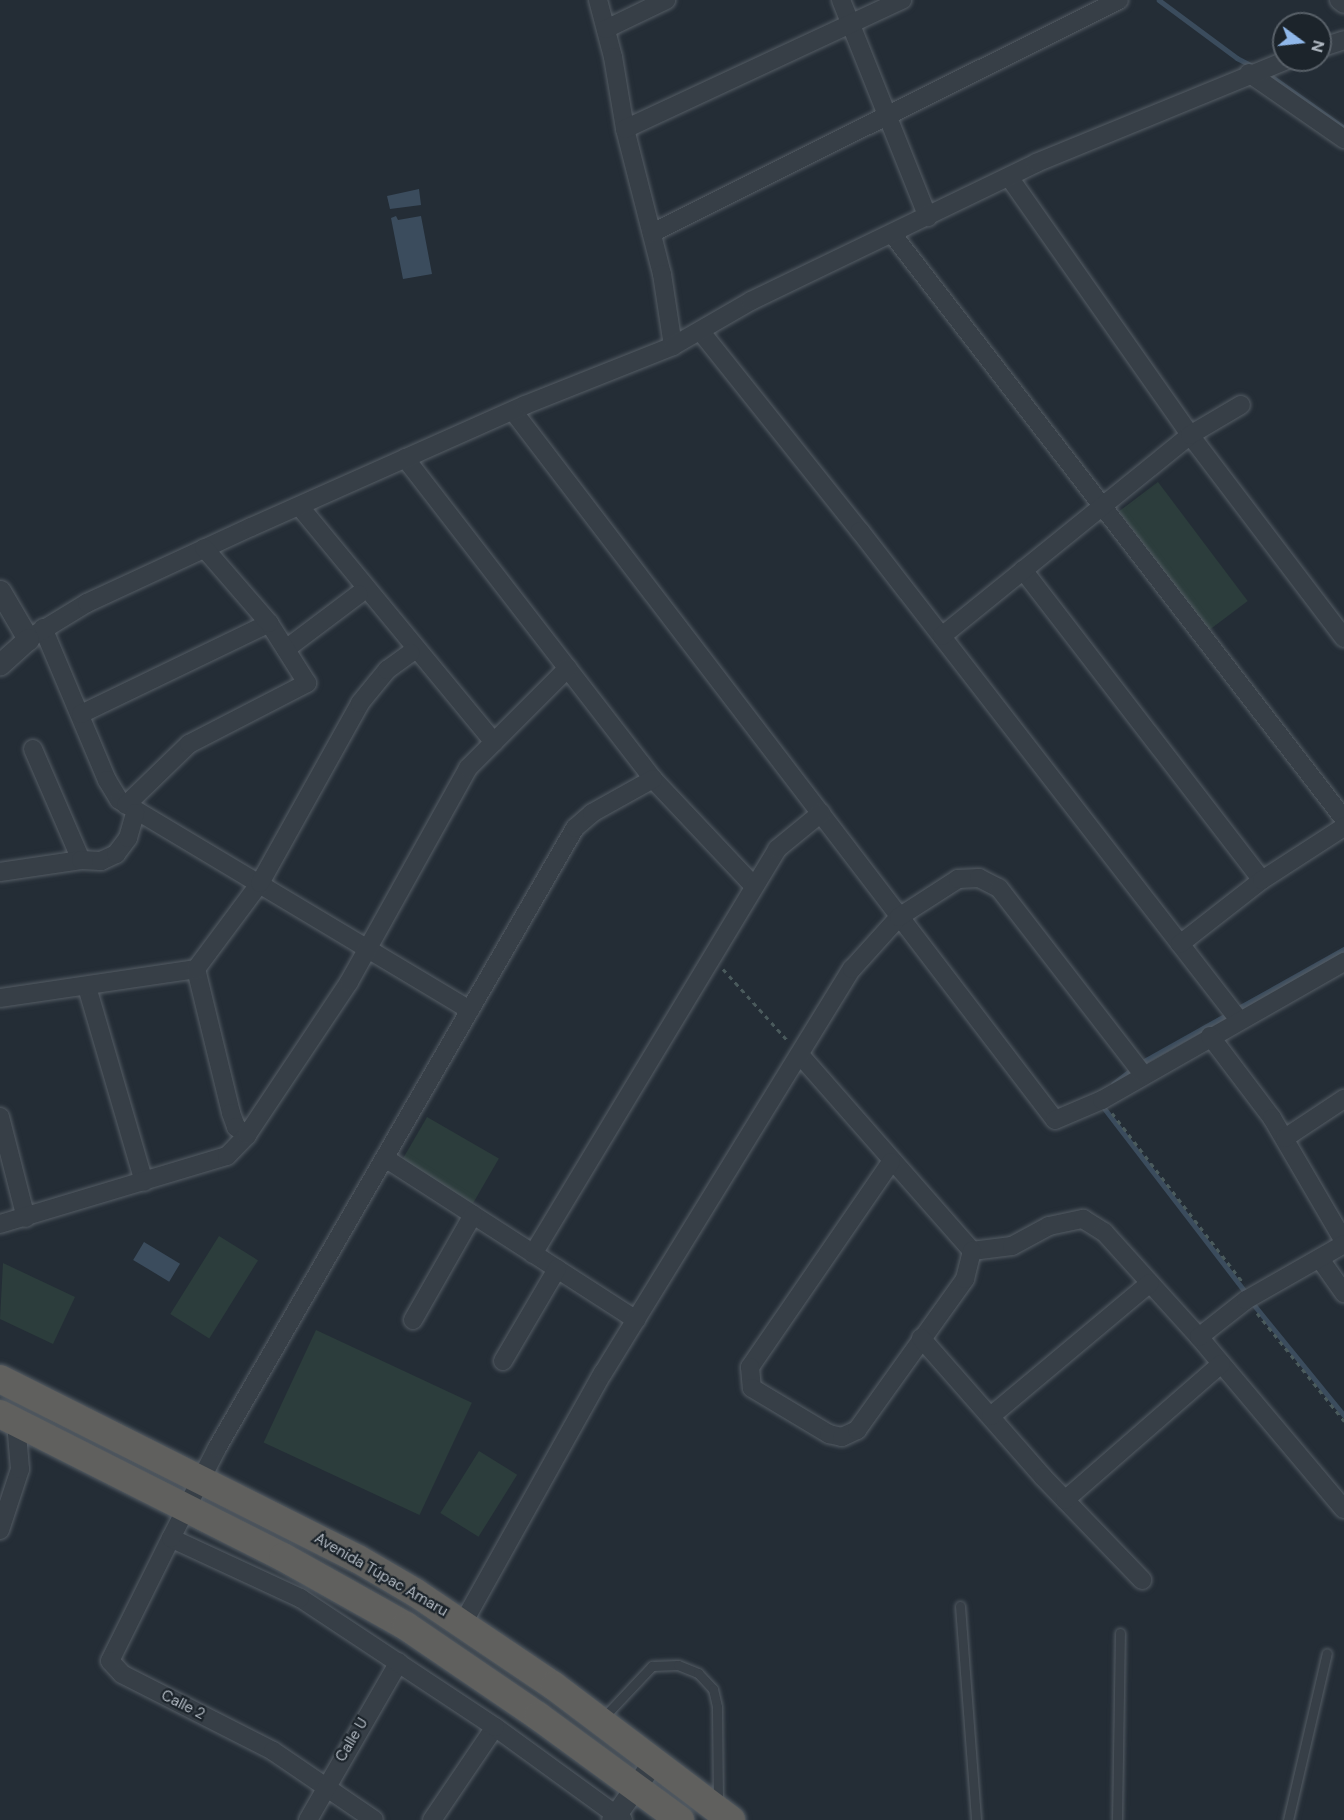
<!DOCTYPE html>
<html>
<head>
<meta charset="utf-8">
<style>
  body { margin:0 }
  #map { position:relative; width:1344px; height:1820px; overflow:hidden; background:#242d36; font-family:"DM Sans",sans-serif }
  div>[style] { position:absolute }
  .green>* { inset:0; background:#2c3d3c; transform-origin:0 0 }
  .water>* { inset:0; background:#3b4c5d; transform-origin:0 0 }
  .stream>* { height:4.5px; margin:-2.25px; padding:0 2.25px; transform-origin:2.25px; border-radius:2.25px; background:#3b4c5d }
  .path>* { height:3px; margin-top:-1.5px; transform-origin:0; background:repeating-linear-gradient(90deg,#4a5a5c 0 4.5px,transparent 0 9px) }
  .roads { filter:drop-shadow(0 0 2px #555d65) drop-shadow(0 0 2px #555d65) }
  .service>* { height:9px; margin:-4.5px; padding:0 4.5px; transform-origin:4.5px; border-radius:4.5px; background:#373f47 }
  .minor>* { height:18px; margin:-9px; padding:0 9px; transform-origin:9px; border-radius:9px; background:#373f47 }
  .tertiary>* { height:21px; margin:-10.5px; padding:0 10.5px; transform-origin:10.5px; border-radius:10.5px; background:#373f47 }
  .trunk>* { height:28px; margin:-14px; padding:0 14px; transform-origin:14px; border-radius:14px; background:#60605e }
  span { translate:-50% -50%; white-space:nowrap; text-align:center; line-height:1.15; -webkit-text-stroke:4.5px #1c242b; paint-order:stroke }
  .street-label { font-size:15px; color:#b2bac3 }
  .north { position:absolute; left:1272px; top:12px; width:60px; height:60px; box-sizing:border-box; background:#1c242b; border:2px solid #586068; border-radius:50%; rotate:105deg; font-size:16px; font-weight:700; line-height:24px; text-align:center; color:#b2bac3 }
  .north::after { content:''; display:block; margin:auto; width:21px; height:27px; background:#90b8ea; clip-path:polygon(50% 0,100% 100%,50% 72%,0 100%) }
</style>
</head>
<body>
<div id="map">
  <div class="green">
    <div style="left:1158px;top:482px;width:149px;height:49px;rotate:53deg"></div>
    <div style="left:427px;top:1117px;width:83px;height:52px;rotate:30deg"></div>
    <div style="left:219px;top:1236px;width:46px;height:92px;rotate:32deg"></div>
    <div style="clip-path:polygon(3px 1263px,75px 1297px,53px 1344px,0 1319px)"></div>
    <div style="left:316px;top:1330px;width:172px;height:124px;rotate:25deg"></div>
    <div style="left:479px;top:1451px;width:45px;height:73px;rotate:32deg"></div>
  </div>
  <div class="water">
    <div style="clip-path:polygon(419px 189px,421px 205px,390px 209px,387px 196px)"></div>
    <div style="clip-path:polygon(396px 216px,398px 220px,421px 216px,432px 274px,403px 279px,391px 218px)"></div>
    <div style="left:144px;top:1242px;width:42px;height:21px;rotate:31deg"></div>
  </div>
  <div class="stream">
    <div style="left:1159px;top:0;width:97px;rotate:36.6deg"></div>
    <div style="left:1237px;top:58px;width:18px;rotate:27deg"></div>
    <div style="left:1268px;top:74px;width:93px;rotate:35.4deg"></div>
    <div style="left:1235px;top:1010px;width:125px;rotate:-29.2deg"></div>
    <div style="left:1139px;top:1064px;width:102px;rotate:-29.3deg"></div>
    <div style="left:1113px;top:1084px;width:24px;rotate:-38deg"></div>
    <div style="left:1102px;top:1105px;width:238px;rotate:52.5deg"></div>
    <div style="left:1251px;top:1301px;width:147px;rotate:50.8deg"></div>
  </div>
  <div class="path">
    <div style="left:723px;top:969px;width:98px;rotate:47.9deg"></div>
    <div style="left:1112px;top:1113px;width:216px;rotate:52.3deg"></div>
    <div style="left:1257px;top:1313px;width:139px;rotate:51.1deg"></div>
  </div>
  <div class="roads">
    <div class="service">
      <div style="left:960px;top:1606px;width:215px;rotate:85.7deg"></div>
      <div style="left:602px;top:1719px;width:73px;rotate:-46.7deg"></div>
      <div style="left:652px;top:1666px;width:26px;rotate:-2deg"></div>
      <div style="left:678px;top:1665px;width:22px;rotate:22deg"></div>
      <div style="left:698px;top:1673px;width:22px;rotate:47deg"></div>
      <div style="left:713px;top:1689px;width:18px;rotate:77deg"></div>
      <div style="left:717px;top:1707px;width:95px;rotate:89.4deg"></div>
      <div style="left:1117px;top:1820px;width:187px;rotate:-89.1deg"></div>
      <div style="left:1288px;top:1820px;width:171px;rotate:-76.9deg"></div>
    </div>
    <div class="minor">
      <div style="left:598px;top:0;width:59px;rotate:75.3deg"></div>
      <div style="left:613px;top:57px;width:73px;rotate:80.5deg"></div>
      <div style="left:625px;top:129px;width:150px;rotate:75.7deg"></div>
      <div style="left:662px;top:274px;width:73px;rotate:81.3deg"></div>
      <div style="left:841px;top:0;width:234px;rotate:68.2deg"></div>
      <div style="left:1339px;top:0;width:6px;rotate:39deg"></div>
      <div style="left:606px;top:29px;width:67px;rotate:-25.8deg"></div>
      <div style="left:1320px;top:48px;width:25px;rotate:-18deg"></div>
      <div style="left:1249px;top:73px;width:116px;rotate:34.8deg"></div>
      <div style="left:625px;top:129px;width:306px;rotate:-25deg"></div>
      <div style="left:1009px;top:177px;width:315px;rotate:54.9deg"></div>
      <div style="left:1190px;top:435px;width:255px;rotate:52.8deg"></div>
      <div style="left:652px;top:233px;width:522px;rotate:-26.52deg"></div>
      <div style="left:893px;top:235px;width:738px;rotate:52.32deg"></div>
      <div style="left:701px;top:332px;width:255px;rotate:51.4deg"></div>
      <div style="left:860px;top:531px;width:619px;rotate:52.22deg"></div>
      <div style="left:513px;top:411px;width:892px;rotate:52.6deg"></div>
      <div style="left:1055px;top:1120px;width:51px;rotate:-23.1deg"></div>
      <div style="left:1102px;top:1100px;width:279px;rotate:-29.7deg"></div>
      <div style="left:405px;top:458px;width:406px;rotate:52.3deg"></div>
      <div style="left:653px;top:779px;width:147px;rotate:46.7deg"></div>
      <div style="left:300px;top:507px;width:305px;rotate:50.5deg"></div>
      <div style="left:1023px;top:570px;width:391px;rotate:52.4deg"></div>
      <div style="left:43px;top:628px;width:165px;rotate:67.2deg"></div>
      <div style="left:107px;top:780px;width:23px;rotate:59deg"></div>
      <div style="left:119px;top:800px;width:409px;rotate:30.9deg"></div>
      <div style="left:942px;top:636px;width:319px;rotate:-39deg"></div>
      <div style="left:1190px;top:435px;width:59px;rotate:-30.5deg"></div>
      <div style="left:28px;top:639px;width:69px;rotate:-31.4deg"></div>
      <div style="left:87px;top:603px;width:181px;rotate:-24.9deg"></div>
      <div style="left:251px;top:527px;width:300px;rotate:-24deg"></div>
      <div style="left:525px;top:405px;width:159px;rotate:-21.7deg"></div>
      <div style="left:673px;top:346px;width:90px;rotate:-30deg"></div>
      <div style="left:751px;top:301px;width:317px;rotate:-25.8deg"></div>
      <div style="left:1036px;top:163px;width:271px;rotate:-22.3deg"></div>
      <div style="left:286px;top:649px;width:91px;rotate:-37deg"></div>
      <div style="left:81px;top:714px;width:209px;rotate:-25.8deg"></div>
      <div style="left:33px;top:749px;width:121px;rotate:66.6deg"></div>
      <div style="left:126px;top:805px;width:88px;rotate:-44.1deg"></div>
      <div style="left:189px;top:744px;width:133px;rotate:-27.3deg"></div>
      <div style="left:307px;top:683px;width:71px;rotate:-122.3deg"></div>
      <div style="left:269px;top:623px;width:99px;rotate:-130.9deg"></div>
      <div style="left:0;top:872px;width:82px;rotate:-8.4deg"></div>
      <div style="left:81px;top:860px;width:20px;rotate:3deg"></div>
      <div style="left:101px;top:861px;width:17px;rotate:-25deg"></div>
      <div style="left:116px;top:854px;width:20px;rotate:-53deg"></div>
      <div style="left:128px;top:838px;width:26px;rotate:-74deg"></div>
      <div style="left:1180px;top:944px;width:104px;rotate:-38deg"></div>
      <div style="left:1262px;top:880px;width:98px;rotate:-32.9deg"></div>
      <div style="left:196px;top:969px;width:148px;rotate:76.3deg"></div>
      <div style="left:231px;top:1113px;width:15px;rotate:70deg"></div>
      <div style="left:236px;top:1127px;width:14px;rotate:36deg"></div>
      <div style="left:87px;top:987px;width:203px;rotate:73.7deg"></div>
      <div style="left:0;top:998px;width:198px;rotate:-8.4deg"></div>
      <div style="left:196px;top:969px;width:107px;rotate:-53.3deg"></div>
      <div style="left:260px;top:883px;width:206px;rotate:-60.9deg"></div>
      <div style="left:360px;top:703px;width:43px;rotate:-50.7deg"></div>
      <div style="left:387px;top:670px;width:29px;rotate:-36deg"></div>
      <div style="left:1210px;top:1036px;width:103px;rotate:52.9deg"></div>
      <div style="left:1272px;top:1118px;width:143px;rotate:59.7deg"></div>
      <div style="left:800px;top:1055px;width:261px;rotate:48.7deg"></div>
      <div style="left:972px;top:1251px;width:40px;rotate:-7.1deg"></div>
      <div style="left:1012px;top:1246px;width:42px;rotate:-28.4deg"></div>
      <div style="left:1049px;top:1226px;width:35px;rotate:-12deg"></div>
      <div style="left:1083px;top:1219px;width:25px;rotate:32deg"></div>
      <div style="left:1104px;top:1232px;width:142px;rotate:47.9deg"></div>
      <div style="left:1199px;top:1337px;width:225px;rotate:49.9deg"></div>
      <div style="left:0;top:1117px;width:104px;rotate:75.6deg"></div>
      <div style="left:1285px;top:1138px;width:71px;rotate:-33.5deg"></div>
      <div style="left:385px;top:1158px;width:299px;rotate:32.8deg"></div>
      <div style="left:891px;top:1162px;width:249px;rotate:124.5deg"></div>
      <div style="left:750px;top:1367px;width:21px;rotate:85deg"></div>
      <div style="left:752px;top:1388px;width:90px;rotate:30.9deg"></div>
      <div style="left:829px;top:1434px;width:13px;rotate:13deg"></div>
      <div style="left:842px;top:1437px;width:17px;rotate:-25deg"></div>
      <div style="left:857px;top:1430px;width:186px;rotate:-54.4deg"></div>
      <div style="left:965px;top:1279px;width:29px;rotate:-76deg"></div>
      <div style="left:0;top:1224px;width:237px;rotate:-16.7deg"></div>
      <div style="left:227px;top:1156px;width:29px;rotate:-46deg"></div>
      <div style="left:247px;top:1135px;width:184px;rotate:-56.3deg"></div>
      <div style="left:349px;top:982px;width:245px;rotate:-60.9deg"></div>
      <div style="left:468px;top:768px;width:141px;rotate:-45deg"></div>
      <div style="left:533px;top:1254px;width:473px;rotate:-58.9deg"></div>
      <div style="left:777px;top:849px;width:57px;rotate:-39.3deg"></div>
      <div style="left:1320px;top:1259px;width:42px;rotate:54.8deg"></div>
      <div style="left:413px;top:1320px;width:121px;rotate:-60.3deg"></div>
      <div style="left:1199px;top:1337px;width:60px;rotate:-38.2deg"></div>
      <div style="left:1246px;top:1300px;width:113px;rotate:-29.7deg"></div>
      <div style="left:921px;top:1338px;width:185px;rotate:48.7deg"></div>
      <div style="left:1043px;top:1477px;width:143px;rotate:46.1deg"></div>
      <div style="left:503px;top:1361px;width:107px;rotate:-59.6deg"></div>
      <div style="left:991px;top:1416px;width:207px;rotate:-39.9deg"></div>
      <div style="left:1065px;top:1500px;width:207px;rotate:-41.1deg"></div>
      <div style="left:0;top:1530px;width:64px;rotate:-71.8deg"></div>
      <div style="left:20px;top:1469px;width:47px;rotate:-94.9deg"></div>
      <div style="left:171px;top:1538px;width:137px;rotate:116.4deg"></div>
      <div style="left:110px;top:1661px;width:18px;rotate:47deg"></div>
      <div style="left:122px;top:1674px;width:169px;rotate:27deg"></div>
      <div style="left:273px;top:1751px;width:122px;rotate:34.3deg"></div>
      <div style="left:463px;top:1623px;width:287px;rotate:-60.8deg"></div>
      <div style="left:603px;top:1373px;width:475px;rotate:-58.4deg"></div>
      <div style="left:852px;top:969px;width:70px;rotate:-47.9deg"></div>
      <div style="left:899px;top:917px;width:70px;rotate:-32.8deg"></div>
      <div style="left:958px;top:879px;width:21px;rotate:-3deg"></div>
      <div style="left:979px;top:878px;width:22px;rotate:27deg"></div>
      <div style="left:999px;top:888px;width:235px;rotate:52.3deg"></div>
      <div style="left:308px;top:1820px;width:182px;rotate:-60.1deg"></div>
      <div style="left:432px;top:1820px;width:112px;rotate:-55.9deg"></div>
      <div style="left:623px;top:1820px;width:158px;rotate:-144deg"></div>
      <div style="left:495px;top:1727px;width:234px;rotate:-146.5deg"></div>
      <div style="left:300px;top:1598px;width:142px;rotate:-155.1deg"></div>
      <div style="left:171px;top:1538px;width:101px;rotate:-62.9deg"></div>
      <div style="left:217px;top:1448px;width:716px;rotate:-60deg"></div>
      <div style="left:575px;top:828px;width:23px;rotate:-41deg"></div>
      <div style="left:592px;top:813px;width:70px;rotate:-29.1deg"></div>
    </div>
    <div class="tertiary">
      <div style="left:0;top:591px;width:56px;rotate:59.7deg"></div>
      <div style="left:28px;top:639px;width:38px;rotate:138deg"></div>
      <div style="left:612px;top:1820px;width:71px;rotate:-54.7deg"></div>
    </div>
    <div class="trunk">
      <div style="left:0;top:1379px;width:401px;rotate:26.7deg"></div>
      <div style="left:358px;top:1559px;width:67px;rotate:30.4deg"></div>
      <div style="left:416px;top:1593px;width:166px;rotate:34deg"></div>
      <div style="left:554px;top:1686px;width:222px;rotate:37.1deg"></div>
      <div style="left:0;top:1414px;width:317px;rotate:26.8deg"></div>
      <div style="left:283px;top:1557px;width:141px;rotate:29.3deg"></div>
      <div style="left:406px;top:1626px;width:160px;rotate:34.3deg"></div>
      <div style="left:538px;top:1716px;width:176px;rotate:36.2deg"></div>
    </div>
  </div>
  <div class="street-label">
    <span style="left:381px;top:1575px;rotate:30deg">Avenida Túpac Amaru</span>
    <span style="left:183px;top:1705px;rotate:27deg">Calle 2</span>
    <span style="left:352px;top:1740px;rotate:-59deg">Calle U</span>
  </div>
  <div class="north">N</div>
</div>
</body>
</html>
